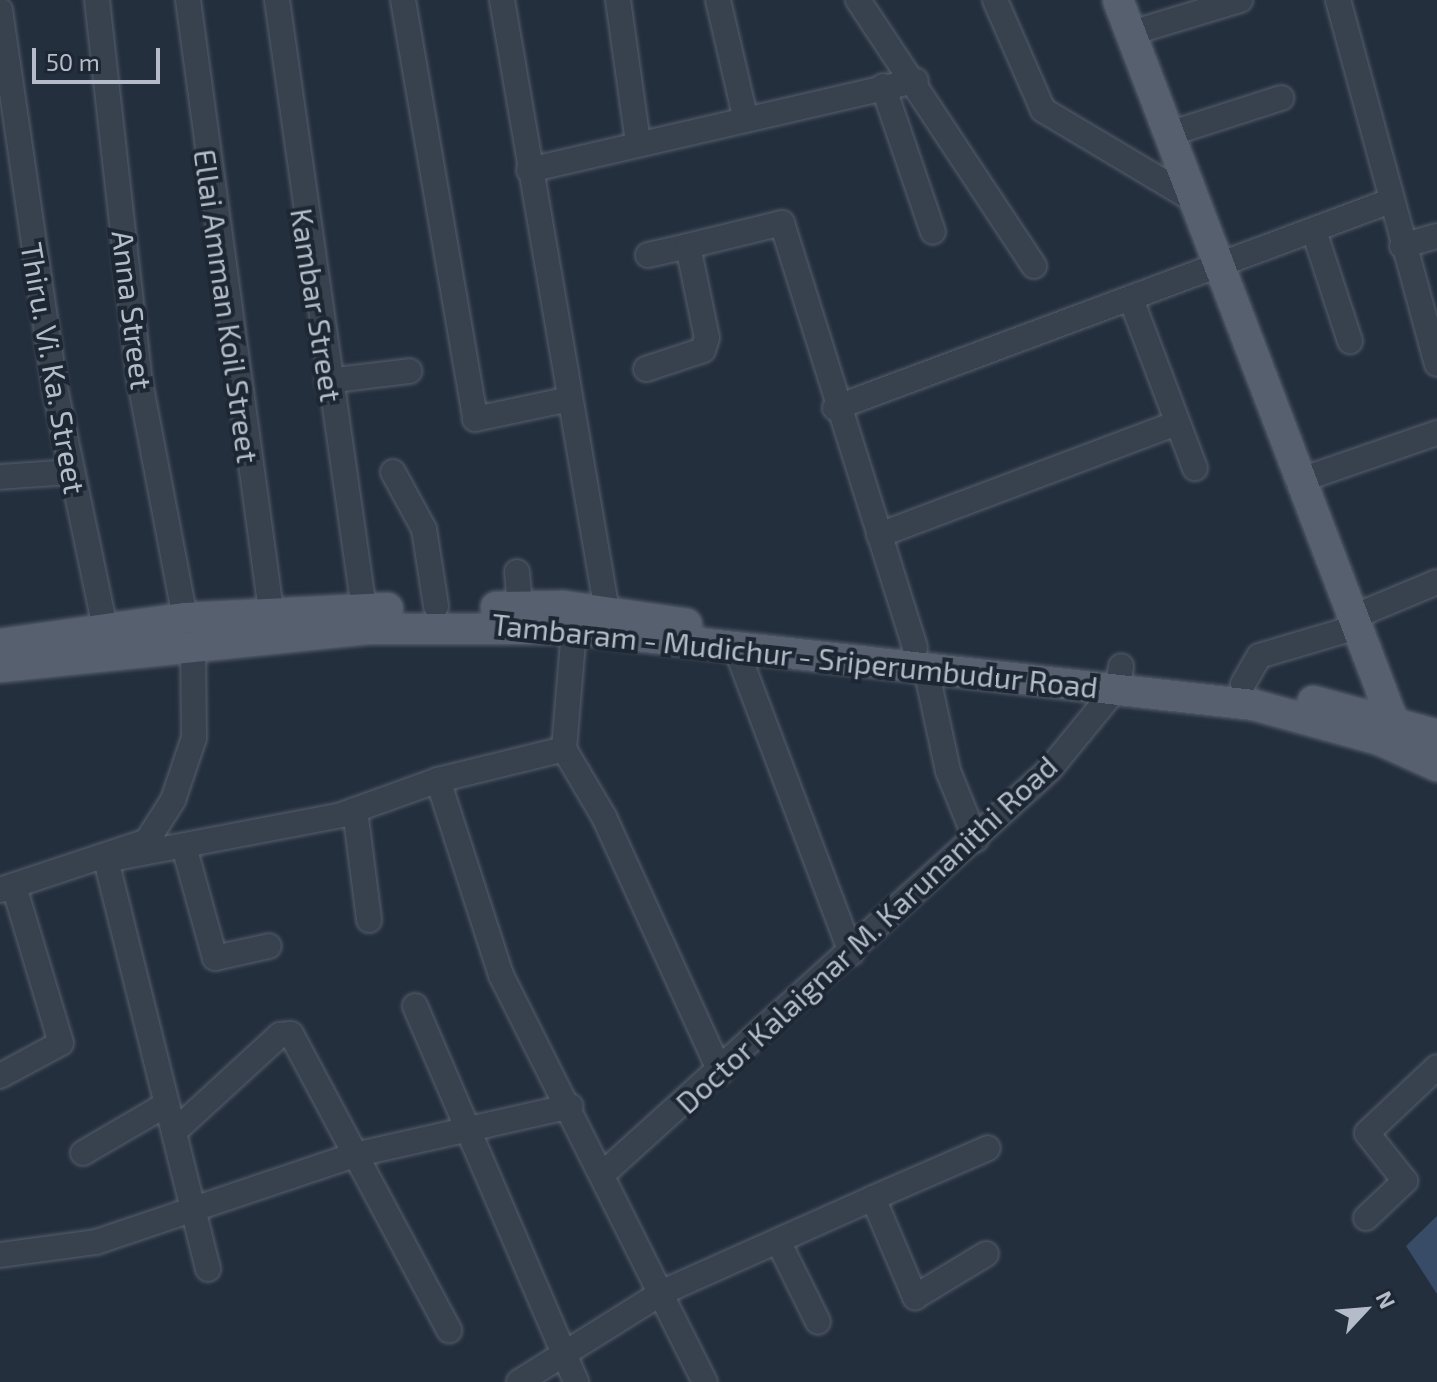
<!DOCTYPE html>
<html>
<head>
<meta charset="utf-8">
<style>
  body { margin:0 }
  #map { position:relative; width:1437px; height:1382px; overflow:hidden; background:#242f3e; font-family:"Exo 2",sans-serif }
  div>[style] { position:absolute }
  .water>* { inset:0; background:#394c67 }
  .roads { filter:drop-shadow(0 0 2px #565f6c) drop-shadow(0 0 2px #565f6c) }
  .minor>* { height:24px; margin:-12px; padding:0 12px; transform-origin:12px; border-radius:12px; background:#38414e }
  .major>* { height:30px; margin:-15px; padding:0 15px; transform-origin:15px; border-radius:15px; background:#56606e }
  span { translate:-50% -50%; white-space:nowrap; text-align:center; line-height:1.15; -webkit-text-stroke:8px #1d2633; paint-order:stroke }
  .street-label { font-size:30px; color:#b4bcc9 }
  .north { position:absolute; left:1325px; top:1270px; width:80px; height:80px; -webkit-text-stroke:6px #1d2633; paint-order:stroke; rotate:64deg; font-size:22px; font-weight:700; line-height:32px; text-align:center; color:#b4bcc9 }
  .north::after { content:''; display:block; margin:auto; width:28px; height:36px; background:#b4bcc9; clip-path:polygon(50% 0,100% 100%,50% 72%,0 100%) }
  .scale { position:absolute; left:32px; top:48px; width:128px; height:36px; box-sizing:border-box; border:4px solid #b4bcc9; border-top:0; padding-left:10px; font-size:24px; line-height:28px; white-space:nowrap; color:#b4bcc9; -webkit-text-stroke:6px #1d2633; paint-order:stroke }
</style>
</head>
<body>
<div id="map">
  <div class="water">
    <div style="clip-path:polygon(1437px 1216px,1437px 1294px,1406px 1246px)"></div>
  </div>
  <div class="roads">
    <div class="minor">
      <div style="left:97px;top:0;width:384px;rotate:83.6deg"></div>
      <div style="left:140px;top:382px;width:240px;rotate:79.2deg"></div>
      <div style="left:188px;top:0;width:617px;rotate:82.26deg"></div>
      <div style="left:277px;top:0;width:615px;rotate:81.87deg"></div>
      <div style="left:403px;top:0;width:425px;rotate:80.2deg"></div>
      <div style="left:475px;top:419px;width:97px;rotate:-11.9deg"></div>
      <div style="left:502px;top:0;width:620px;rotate:80.25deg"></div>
      <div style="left:618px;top:0;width:143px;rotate:82deg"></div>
      <div style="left:718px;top:0;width:123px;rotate:76.9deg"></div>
      <div style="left:858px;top:0;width:319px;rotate:56.5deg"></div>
      <div style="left:995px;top:0;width:120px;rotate:66.4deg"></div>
      <div style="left:1043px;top:110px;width:176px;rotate:30.8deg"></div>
      <div style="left:1338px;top:0;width:377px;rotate:74.8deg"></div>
      <div style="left:0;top:10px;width:387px;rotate:81.7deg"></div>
      <div style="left:56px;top:393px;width:240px;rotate:78.2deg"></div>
      <div style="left:1131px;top:33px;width:114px;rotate:-16.8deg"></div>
      <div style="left:883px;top:86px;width:154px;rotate:71.1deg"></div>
      <div style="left:1169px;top:134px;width:118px;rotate:-17.8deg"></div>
      <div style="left:529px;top:170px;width:397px;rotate:-13deg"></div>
      <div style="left:1314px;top:231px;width:116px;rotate:71.9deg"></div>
      <div style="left:1402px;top:246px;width:36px;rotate:-16deg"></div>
      <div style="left:648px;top:255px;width:41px;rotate:-12.7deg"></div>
      <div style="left:1131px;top:299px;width:181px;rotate:69.3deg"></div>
      <div style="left:646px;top:369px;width:60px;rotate:-18.4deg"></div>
      <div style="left:703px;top:350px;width:13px;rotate:-72deg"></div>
      <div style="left:707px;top:338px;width:94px;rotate:-101.7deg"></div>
      <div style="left:688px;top:246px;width:97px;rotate:-13.7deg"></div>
      <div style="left:782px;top:223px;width:445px;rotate:72.6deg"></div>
      <div style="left:328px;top:381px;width:82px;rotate:-7deg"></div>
      <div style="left:835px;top:408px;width:592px;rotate:-20.45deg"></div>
      <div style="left:393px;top:472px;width:65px;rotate:61.5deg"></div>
      <div style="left:424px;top:529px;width:78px;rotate:81.1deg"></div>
      <div style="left:0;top:477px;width:72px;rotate:-4deg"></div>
      <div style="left:1298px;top:481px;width:147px;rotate:-19.1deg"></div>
      <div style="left:879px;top:535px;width:318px;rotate:-20.6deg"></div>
      <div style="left:517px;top:572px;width:34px;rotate:85deg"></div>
      <div style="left:1353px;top:617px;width:91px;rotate:-22.6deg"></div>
      <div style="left:737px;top:651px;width:323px;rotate:69.3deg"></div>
      <div style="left:926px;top:669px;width:104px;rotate:77.8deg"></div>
      <div style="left:948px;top:771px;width:74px;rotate:67.9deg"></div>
      <div style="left:1243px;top:684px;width:32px;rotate:-60deg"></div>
      <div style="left:1259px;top:656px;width:102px;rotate:-16.5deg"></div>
      <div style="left:564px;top:749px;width:79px;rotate:59.5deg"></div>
      <div style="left:604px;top:817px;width:280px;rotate:65.5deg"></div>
      <div style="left:438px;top:780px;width:205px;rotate:72.1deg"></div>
      <div style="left:501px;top:975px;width:455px;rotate:63.4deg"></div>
      <div style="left:355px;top:810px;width:111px;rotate:82.7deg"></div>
      <div style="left:185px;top:850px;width:112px;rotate:74.5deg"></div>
      <div style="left:215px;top:958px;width:55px;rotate:-12.5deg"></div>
      <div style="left:0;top:890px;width:155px;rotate:-18.4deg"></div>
      <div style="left:147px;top:841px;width:49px;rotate:-57.6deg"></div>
      <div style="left:173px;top:800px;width:65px;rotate:-71.3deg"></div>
      <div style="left:194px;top:738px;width:95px;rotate:-90.6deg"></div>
      <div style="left:415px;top:1006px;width:409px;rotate:66.8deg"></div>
      <div style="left:0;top:1076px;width:69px;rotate:-28.4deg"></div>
      <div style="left:61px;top:1043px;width:164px;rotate:-106.7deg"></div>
      <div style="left:174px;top:1132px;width:144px;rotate:-42.5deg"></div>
      <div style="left:280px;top:1035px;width:11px;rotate:-5deg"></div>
      <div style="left:291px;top:1034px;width:336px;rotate:61.9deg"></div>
      <div style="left:83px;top:1153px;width:97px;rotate:-30.3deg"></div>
      <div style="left:605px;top:1172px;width:600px;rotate:-42.16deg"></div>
      <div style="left:1050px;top:769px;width:107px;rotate:-50.7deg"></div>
      <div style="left:1118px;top:686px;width:20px;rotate:-81deg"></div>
      <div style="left:873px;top:1198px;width:125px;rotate:-23.5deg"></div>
      <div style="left:1366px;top:1218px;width:54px;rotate:-43.5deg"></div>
      <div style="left:1405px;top:1181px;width:61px;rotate:-128.4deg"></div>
      <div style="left:1367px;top:1133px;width:96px;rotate:-43.3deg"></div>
      <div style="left:778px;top:1241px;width:90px;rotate:63.7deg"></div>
      <div style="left:0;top:1255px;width:97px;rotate:-7.7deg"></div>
      <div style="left:96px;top:1242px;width:272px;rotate:-18.6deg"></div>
      <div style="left:354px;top:1155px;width:222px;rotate:-12.7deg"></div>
      <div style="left:208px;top:1269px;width:422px;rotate:-104deg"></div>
      <div style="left:106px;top:860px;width:239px;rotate:-10.8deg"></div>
      <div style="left:341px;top:815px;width:103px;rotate:-19.8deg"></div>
      <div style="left:438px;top:780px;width:130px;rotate:-13.8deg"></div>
      <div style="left:564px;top:749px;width:120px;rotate:-85.2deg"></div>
      <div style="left:519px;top:1382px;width:170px;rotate:-32deg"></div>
      <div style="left:663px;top:1292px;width:230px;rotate:-24.1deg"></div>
      <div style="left:873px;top:1198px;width:108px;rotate:67deg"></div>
      <div style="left:915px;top:1297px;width:83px;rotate:-31.2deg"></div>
    </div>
    <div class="major">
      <div style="left:1118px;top:0;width:772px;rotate:69.12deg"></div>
      <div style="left:496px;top:607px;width:67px;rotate:-0.9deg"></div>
      <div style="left:563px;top:606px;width:125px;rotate:8.3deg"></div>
      <div style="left:0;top:644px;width:187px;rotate:-8deg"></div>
      <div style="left:185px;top:618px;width:203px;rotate:-2.8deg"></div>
      <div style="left:0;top:667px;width:367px;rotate:-5.9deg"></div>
      <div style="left:365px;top:629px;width:209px"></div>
      <div style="left:574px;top:629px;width:684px;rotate:6.38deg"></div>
      <div style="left:1254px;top:705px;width:131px;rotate:15.5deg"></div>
      <div style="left:1380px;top:740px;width:63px;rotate:24.5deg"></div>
      <div style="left:1313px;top:701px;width:129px;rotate:15.3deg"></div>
    </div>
  </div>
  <div class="street-label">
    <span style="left:317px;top:305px;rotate:81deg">Kambar Street</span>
    <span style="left:227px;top:306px;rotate:82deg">Ellai Amman Koil Street</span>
    <span style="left:133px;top:310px;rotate:83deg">Anna Street</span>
    <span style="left:54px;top:368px;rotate:80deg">Thiru. Vi. Ka. Street</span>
    <span style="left:795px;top:655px;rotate:6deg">Tambaram - Mudichur - Sriperumbudur Road</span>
    <span style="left:866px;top:934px;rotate:-43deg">Doctor Kalaignar M. Karunanithi Road</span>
  </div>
  <div class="north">N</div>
  <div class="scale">50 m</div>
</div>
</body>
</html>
